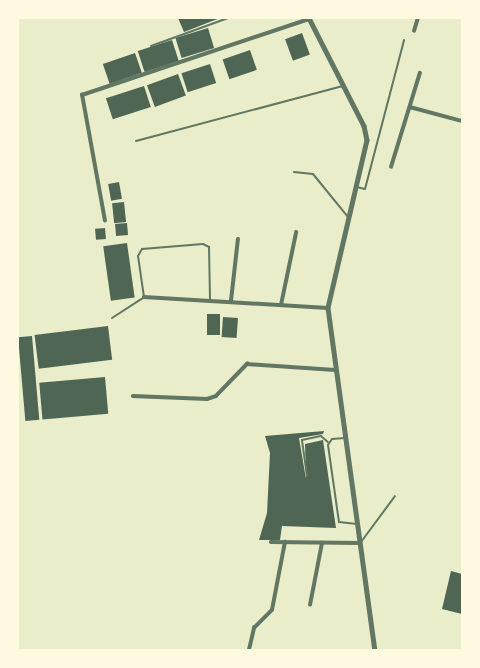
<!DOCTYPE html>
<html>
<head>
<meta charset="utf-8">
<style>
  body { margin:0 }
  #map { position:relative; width:480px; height:668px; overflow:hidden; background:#e9edc9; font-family:"Asap Condensed",sans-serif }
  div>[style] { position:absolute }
  .building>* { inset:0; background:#4f6655; transform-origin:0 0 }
  .service>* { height:2px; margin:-1px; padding:0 1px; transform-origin:1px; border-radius:1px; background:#617663 }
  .minor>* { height:3.5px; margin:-1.75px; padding:0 1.75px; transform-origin:1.75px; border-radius:1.75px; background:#617663 }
  .tertiary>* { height:4.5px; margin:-2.25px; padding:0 2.25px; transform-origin:2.25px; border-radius:2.25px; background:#617663 }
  span { translate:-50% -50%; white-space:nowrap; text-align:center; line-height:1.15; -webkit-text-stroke:3px #fefae0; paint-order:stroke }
  .frame { position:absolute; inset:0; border:19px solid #fefae0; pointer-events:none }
</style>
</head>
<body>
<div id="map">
  <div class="building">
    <div style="clip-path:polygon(178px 18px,220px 18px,184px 32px)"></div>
    <div style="left:208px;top:28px;width:21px;height:34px;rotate:73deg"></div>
    <div style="left:302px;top:33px;width:23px;height:18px;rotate:70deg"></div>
    <div style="left:172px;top:40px;width:22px;height:36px;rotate:72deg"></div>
    <div style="left:250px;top:50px;width:21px;height:29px;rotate:71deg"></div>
    <div style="left:135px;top:53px;width:21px;height:34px;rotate:71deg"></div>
    <div style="left:210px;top:64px;width:20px;height:30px;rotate:72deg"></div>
    <div style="left:178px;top:74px;width:23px;height:33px;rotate:70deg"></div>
    <div style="left:144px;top:86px;width:22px;height:40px;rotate:72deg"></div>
    <div style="left:119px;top:182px;width:17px;height:11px;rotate:80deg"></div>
    <div style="left:124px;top:202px;width:20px;height:12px;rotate:84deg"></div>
    <div style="left:127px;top:223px;width:12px;height:12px;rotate:85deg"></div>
    <div style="left:105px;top:228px;width:11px;height:10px;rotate:85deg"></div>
    <div style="left:127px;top:243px;width:55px;height:24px;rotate:82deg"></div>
    <div style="left:207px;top:314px;width:13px;height:21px"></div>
    <div style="left:223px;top:317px;width:15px;height:20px;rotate:4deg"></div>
    <div style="left:108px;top:326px;width:34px;height:74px;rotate:83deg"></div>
    <div style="left:32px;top:336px;width:84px;height:14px;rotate:85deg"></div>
    <div style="left:105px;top:377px;width:37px;height:66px;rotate:85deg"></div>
    <div style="clip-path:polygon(324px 431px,323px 434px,299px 438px,306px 479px,305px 444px,323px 440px,336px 528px,282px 526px,280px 540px,259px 540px,267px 513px,270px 453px,265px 436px)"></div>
    <div style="clip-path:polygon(451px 571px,462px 574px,462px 614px,442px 609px)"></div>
  </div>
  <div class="service">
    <div style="left:151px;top:46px;width:82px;rotate:-20deg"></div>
    <div style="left:136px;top:141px;width:214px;rotate:-14.9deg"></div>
    <div style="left:294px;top:172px;width:19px;rotate:6deg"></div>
    <div style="left:313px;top:174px;width:55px;rotate:50.9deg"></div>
    <div style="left:357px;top:187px;width:8px;rotate:14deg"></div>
    <div style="left:365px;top:189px;width:154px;rotate:-75.3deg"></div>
    <div style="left:112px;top:318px;width:38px;rotate:-33deg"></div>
    <div style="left:144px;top:297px;width:41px;rotate:-98.3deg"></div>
    <div style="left:138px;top:256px;width:8px;rotate:-60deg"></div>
    <div style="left:142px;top:249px;width:61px;rotate:-4.7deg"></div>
    <div style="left:203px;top:244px;width:7px;rotate:27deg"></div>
    <div style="left:209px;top:247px;width:52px;rotate:88.9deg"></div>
    <div style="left:345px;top:438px;width:13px;rotate:176deg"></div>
    <div style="left:332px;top:439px;width:7px;rotate:124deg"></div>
    <div style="left:328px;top:445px;width:78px;rotate:81.9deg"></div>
    <div style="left:339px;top:522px;width:18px;rotate:6deg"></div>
    <div style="left:307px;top:476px;width:36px;rotate:-98deg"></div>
    <div style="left:302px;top:440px;width:19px;rotate:-12deg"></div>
    <div style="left:321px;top:436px;width:9px;rotate:41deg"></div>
    <div style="left:361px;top:542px;width:57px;rotate:-53.5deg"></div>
  </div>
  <div class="minor">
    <div style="left:414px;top:31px;width:14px;rotate:-73deg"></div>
    <div style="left:410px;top:107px;width:54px;rotate:15.1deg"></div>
    <div style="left:391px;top:167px;width:98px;rotate:-72.9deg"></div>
    <div style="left:105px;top:221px;width:128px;rotate:-100.3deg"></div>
    <div style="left:82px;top:95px;width:239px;rotate:-18.5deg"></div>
    <div style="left:144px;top:297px;width:184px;rotate:3.4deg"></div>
    <div style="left:231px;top:301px;width:62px;rotate:-83.6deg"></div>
    <div style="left:281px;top:305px;width:74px;rotate:-78.2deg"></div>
    <div style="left:133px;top:396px;width:74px;rotate:2.3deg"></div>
    <div style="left:207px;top:399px;width:9px;rotate:-18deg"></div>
    <div style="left:216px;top:396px;width:45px;rotate:-45.9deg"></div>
    <div style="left:247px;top:364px;width:88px;rotate:3.9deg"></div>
    <div style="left:271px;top:542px;width:89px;rotate:0.6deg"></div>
    <div style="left:310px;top:605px;width:63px;rotate:-79deg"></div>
    <div style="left:249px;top:650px;width:23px;rotate:-77deg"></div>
    <div style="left:254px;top:628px;width:25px;rotate:-45deg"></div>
    <div style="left:272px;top:610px;width:69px;rotate:-79.2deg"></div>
  </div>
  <div class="tertiary">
    <div style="left:309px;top:18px;width:121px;rotate:63deg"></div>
    <div style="left:364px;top:126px;width:14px;rotate:78deg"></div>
    <div style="left:367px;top:140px;width:172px;rotate:103.1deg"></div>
    <div style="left:328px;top:308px;width:345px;rotate:82.2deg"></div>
  </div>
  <div class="frame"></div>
</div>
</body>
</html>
